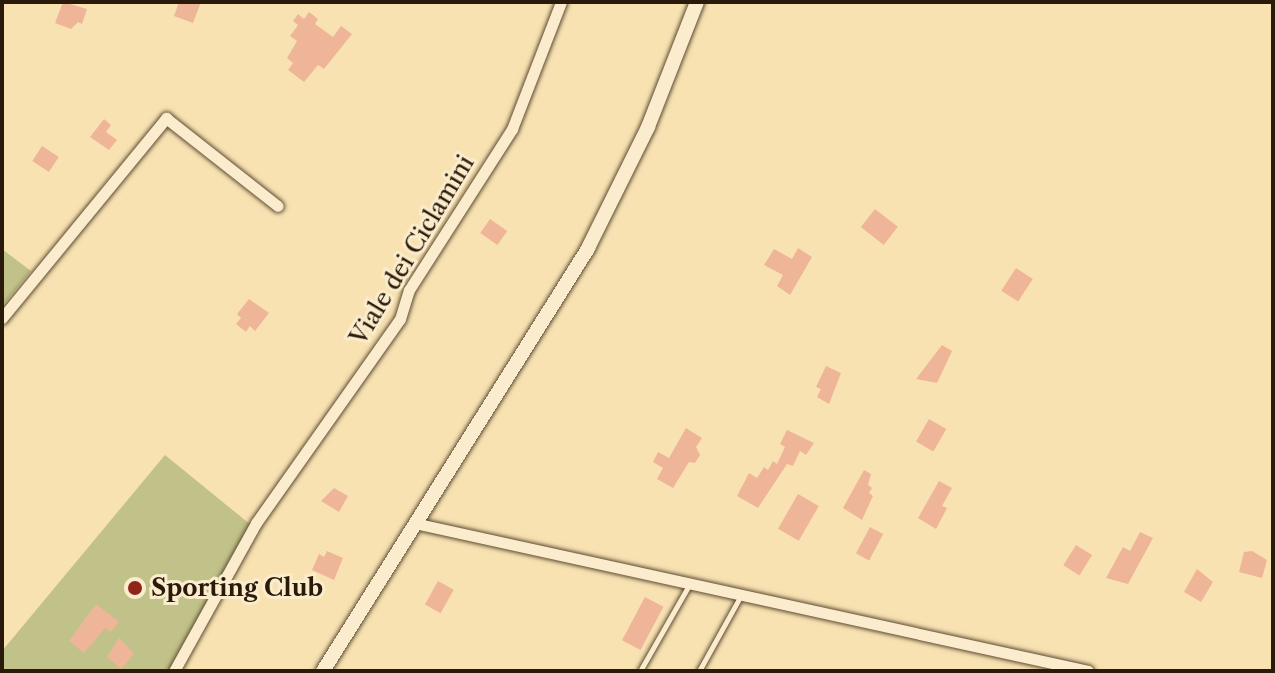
<!DOCTYPE html>
<html>
<head>
<meta charset="utf-8">
<style>
  body { margin:0 }
  #map { position:relative; width:1275px; height:673px; overflow:hidden; background:#f8e2b2; font-family:"Libre Caslon Text",serif }
  div>[style] { position:absolute }
  .green>* { inset:0; background:#c1c289 }
  .building>* { inset:0; background:#efb599; transform-origin:0 0 }
  .roads { filter:drop-shadow(0 0 2px #5d4c33) drop-shadow(0 0 2px #5d4c33) }
  .service>* { height:5px; margin:-2.5px; padding:0 2.5px; transform-origin:2.5px; border-radius:2.5px; background:#faeccd }
  .minor>* { height:11px; margin:-5.5px; padding:0 5.5px; transform-origin:5.5px; border-radius:5.5px; background:#faeccd }
  .tertiary>* { height:14px; margin:-7px; padding:0 7px; transform-origin:7px; border-radius:7px; background:#faeccd }
  .dots>* { width:22px; height:22px; translate:-50% -50%; box-sizing:border-box; border:4px solid #faeccd; border-radius:50% }
  span { translate:-50% -50%; white-space:nowrap; text-align:center; line-height:1.15; -webkit-text-stroke:6px #faeccd; paint-order:stroke }
  .street-label { font-size:24px; color:#291a09 }
  .poi-label { font-size:24px; color:#291a09; font-weight:700 }
  .left { translate:0 -50%; text-align:left }
  .frame { position:absolute; inset:0; border:4px solid #291a09; pointer-events:none }
</style>
</head>
<body>
<div id="map">
  <div class="green">
    <div style="clip-path:polygon(2px 249px,31px 271px,2px 306px)"></div>
    <div style="clip-path:polygon(165px 455px,251px 525px,169px 671px,2px 671px,2px 651px)"></div>
  </div>
  <div class="building">
    <div style="clip-path:polygon(63px 2px,87px 9px,82px 24px,78px 22px,71px 29px,55px 23px)"></div>
    <div style="clip-path:polygon(179px 2px,201px 2px,193px 23px,174px 16px)"></div>
    <div style="clip-path:polygon(309px 12px,318px 19px,315px 24px,333px 37px,341px 26px,352px 34px,324px 69px,318px 65px,304px 82px,288px 70px,293px 63px,287px 58px,297px 41px,290px 36px,298px 25px,293px 21px,298px 14px,304px 19px)"></div>
    <div style="clip-path:polygon(104px 119px,111px 125px,106px 132px,117px 140px,109px 150px,90px 137px)"></div>
    <div style="left:42px;top:146px;width:20px;height:18px;rotate:33deg"></div>
    <div style="left:875px;top:209px;width:29px;height:23px;rotate:38deg"></div>
    <div style="left:490px;top:219px;width:21px;height:17px;rotate:35deg"></div>
    <div style="clip-path:polygon(798px 248px,812px 257px,790px 295px,777px 286px,783px 275px,764px 265px,774px 249px,792px 259px)"></div>
    <div style="left:1016px;top:268px;width:20px;height:27px;rotate:33deg"></div>
    <div style="clip-path:polygon(249px 299px,269px 313px,255px 331px,250px 326px,246px 332px,236px 324px,241px 318px,237px 314px)"></div>
    <div style="clip-path:polygon(942px 345px,952px 351px,937px 383px,916px 379px)"></div>
    <div style="clip-path:polygon(826px 366px,841px 373px,829px 404px,817px 397px,821px 389px,816px 387px)"></div>
    <div style="left:929px;top:419px;width:20px;height:26px;rotate:30deg"></div>
    <div style="clip-path:polygon(686px 428px,702px 438px,696px 447px,700px 455px,695px 463px,689px 462px,673px 488px,657px 479px,663px 468px,653px 462px,658px 452px,669px 458px)"></div>
    <div style="clip-path:polygon(787px 430px,814px 443px,806px 455px,800px 451px,793px 466px,787px 464px,758px 508px,737px 496px,749px 473px,757px 478px,764px 467px,768px 470px,773px 461px,777px 464px,785px 447px,780px 444px)"></div>
    <div style="clip-path:polygon(864px 470px,871px 474px,868px 485px,872px 488px,869px 493px,873px 496px,862px 520px,843px 508px)"></div>
    <div style="clip-path:polygon(939px 481px,952px 488px,942px 506px,947px 508px,936px 529px,918px 518px)"></div>
    <div style="clip-path:polygon(334px 488px,348px 496px,339px 512px,321px 501px)"></div>
    <div style="left:798px;top:494px;width:24px;height:40px;rotate:30deg"></div>
    <div style="left:870px;top:527px;width:15px;height:30px;rotate:28deg"></div>
    <div style="clip-path:polygon(1140px 532px,1153px 538px,1128px 584px,1106px 578px,1123px 547px,1130px 551px)"></div>
    <div style="left:1076px;top:545px;width:19px;height:24px;rotate:32deg"></div>
    <div style="clip-path:polygon(327px 551px,343px 558px,334px 580px,312px 570px,319px 554px,324px 557px)"></div>
    <div style="clip-path:polygon(1252px 551px,1267px 560px,1262px 578px,1239px 572px,1244px 552px)"></div>
    <div style="clip-path:polygon(1197px 569px,1213px 582px,1201px 602px,1184px 592px)"></div>
    <div style="left:438px;top:581px;width:18px;height:27px;rotate:29deg"></div>
    <div style="left:645px;top:597px;width:21px;height:49px;rotate:28deg"></div>
    <div style="clip-path:polygon(96px 604px,119px 622px,111px 632px,105px 628px,84px 653px,69px 641px)"></div>
    <div style="clip-path:polygon(119px 638px,134px 654px,121px 669px,107px 657px)"></div>
  </div>
  <div class="roads">
    <div class="service">
      <div style="left:640px;top:671px;width:99px;rotate:-60.3deg"></div>
      <div style="left:699px;top:671px;width:85px;rotate:-61deg"></div>
    </div>
    <div class="minor">
      <div style="left:2px;top:318px;width:259px;rotate:-50.6deg"></div>
      <div style="left:166px;top:118px;width:142px;rotate:38.2deg"></div>
      <div style="left:414px;top:523px;width:690px;rotate:12.38deg"></div>
      <div style="left:174px;top:671px;width:169px;rotate:-61deg"></div>
      <div style="left:256px;top:523px;width:250px;rotate:-54.8deg"></div>
      <div style="left:400px;top:319px;width:30px;rotate:-73deg"></div>
      <div style="left:409px;top:290px;width:191px;rotate:-57.4deg"></div>
      <div style="left:512px;top:129px;width:136px;rotate:-68.9deg"></div>
    </div>
    <div class="tertiary">
      <div style="left:323px;top:671px;width:499px;rotate:-57.9deg"></div>
      <div style="left:588px;top:248px;width:135px;rotate:-63.6deg"></div>
      <div style="left:648px;top:127px;width:134px;rotate:-68.6deg"></div>
    </div>
  </div>
  <div class="dots">
    <div style="left:135px;top:588px;background:#8f2418"></div>
  </div>
  <div class="street-label">
    <span style="left:412px;top:250px;rotate:-59deg">Viale dei Ciclamini</span>
  </div>
  <div class="poi-label">
    <span class="left" style="left:151px;top:588px">Sporting Club</span>
  </div>
  <div class="frame"></div>
</div>
</body>
</html>
